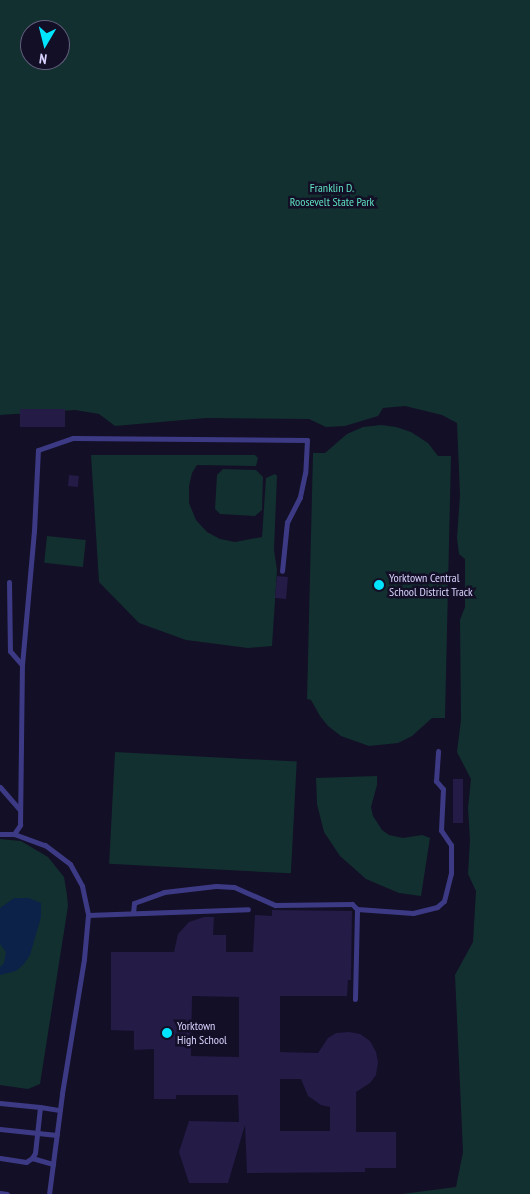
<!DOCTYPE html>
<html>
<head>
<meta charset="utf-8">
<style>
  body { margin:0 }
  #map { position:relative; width:530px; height:1194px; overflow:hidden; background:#130f26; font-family:"PT Sans Narrow",sans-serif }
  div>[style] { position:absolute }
  .green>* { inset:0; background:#12302f; transform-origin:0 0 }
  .water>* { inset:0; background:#0c2248 }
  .building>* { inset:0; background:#241b47; transform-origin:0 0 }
  .lane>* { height:5px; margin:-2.5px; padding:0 2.5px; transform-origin:2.5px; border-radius:2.5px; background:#3d3a85 }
  .dots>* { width:14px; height:14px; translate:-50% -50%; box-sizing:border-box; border:2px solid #130f26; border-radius:50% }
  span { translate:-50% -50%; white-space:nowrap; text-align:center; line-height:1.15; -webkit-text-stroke:5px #130f26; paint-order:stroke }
  .park-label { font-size:12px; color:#5fe0c0 }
  .poi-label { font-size:12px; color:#d9d4ff }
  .left { translate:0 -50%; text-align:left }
  .north { position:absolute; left:20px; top:20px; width:50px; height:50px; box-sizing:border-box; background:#130f26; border:1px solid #625e7d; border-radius:50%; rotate:188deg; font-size:14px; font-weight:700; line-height:20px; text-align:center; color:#d9d4ff }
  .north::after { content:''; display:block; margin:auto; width:18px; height:22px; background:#00e5ff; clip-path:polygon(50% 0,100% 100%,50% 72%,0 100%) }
</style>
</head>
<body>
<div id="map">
  <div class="green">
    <div style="clip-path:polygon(evenodd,0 0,530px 0,530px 1194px,402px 1194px,456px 1187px,463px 1152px,455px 975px,473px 942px,476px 891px,468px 874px,470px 840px,468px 808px,471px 779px,457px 752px,461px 720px,460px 620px,465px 607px,465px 559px,459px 554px,457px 538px,460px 495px,457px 423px,442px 415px,405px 406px,383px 408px,378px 416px,345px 426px,326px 427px,309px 419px,206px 418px,115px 426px,99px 414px,75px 410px,0 415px,0 0,30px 30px,60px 30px,60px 60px,30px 60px,30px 30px)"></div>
    <div style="clip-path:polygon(381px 425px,396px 427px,411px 432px,428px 443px,438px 456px,451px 456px,445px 718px,432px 718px,412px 736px,398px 743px,369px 746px,341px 736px,328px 726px,320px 716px,311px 700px,307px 699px,313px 453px,325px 453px,347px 434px,363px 427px)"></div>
    <div style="clip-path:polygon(91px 455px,255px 455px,258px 458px,256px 466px,197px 465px,192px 473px,189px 486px,189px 503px,196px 520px,207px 532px,220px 539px,235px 542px,262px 537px,266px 478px,275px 474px,277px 476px,274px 550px,277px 570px,272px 646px,248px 648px,186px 640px,139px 623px,99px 582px)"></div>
    <div style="clip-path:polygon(223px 469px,256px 470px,263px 477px,262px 510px,255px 516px,220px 514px,215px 509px,217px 475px)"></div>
    <div style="left:47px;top:536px;width:39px;height:27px;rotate:6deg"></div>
    <div style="left:115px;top:752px;width:182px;height:112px;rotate:3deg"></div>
    <div style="clip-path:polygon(377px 776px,377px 785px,371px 807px,373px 816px,382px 830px,389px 835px,403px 838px,422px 835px,430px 838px,421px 896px,399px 893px,366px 879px,340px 856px,324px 832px,317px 804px,316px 778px)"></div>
    <div style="clip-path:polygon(0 839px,21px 841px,48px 857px,64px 877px,67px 895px,68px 906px,40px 1084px,28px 1089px,0 1085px)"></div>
  </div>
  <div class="water">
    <div style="clip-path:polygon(14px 898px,29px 898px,41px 903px,41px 917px,30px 955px,24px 964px,16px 971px,0 975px,0 967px,4px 963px,6px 952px,0 944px,0 908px)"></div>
  </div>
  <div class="building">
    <div style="left:20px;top:409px;width:45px;height:18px"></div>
    <div style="left:69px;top:475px;width:10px;height:11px;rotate:6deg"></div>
    <div style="left:277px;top:576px;width:11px;height:22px;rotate:5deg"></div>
    <div style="left:453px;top:779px;width:10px;height:44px"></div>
    <div style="clip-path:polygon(evenodd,272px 910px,352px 911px,351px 980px,348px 980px,347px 996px,280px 996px,280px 1052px,318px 1053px,328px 1038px,336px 1033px,349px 1032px,360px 1034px,370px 1041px,376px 1052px,378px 1062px,376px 1075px,370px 1083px,356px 1092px,356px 1132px,396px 1132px,396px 1168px,365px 1168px,365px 1172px,247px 1173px,245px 1125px,228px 1183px,189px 1183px,179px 1152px,189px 1121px,239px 1122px,238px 1095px,176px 1095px,176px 1099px,154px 1099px,154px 1049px,134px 1050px,134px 1031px,111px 1030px,111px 952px,174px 952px,178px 934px,189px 922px,204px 917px,214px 917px,213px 935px,226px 935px,226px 952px,253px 952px,255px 915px,272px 916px,272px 910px,192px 996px,239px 997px,239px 1057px,191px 1056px,192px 996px,272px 910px,280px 1079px,301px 1079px,308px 1096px,321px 1105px,330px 1107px,330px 1131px,280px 1131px,280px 1079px)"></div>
  </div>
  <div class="lane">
    <div style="left:9px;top:582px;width:69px;rotate:89.2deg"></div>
    <div style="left:10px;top:651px;width:18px;rotate:49deg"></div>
    <div style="left:0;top:787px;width:30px;rotate:49deg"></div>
    <div style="left:0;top:834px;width:14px"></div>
    <div style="left:14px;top:834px;width:33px;rotate:20deg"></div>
    <div style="left:45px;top:845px;width:31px;rotate:37deg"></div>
    <div style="left:70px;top:864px;width:25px;rotate:61deg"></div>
    <div style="left:82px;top:886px;width:30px;rotate:78deg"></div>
    <div style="left:88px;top:915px;width:44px;rotate:95.2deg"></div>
    <div style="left:84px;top:959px;width:137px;rotate:99.3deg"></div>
    <div style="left:62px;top:1094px;width:101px;rotate:97.4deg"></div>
    <div style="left:14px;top:834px;width:11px;rotate:-56deg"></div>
    <div style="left:20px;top:825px;width:160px;rotate:-89.3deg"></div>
    <div style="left:22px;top:665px;width:135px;rotate:-84.9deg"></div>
    <div style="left:34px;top:531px;width:81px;rotate:-87.2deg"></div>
    <div style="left:38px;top:450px;width:37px;rotate:-19deg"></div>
    <div style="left:73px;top:438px;width:234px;rotate:0.5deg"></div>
    <div style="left:307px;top:440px;width:33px;rotate:93deg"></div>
    <div style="left:305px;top:473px;width:25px;rotate:102deg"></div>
    <div style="left:300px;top:497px;width:28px;rotate:117deg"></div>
    <div style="left:287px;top:522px;width:49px;rotate:95.8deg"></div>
    <div style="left:133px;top:913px;width:10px;rotate:-84deg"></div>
    <div style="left:134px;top:903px;width:32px;rotate:-20deg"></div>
    <div style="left:164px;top:892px;width:52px;rotate:-6.6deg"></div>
    <div style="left:216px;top:886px;width:18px;rotate:3deg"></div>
    <div style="left:234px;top:887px;width:45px;rotate:23.7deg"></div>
    <div style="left:275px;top:905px;width:77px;rotate:-0.7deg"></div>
    <div style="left:352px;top:904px;width:7px;rotate:45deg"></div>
    <div style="left:357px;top:909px;width:56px;rotate:4.1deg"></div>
    <div style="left:413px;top:913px;width:25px;rotate:-14deg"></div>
    <div style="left:437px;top:907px;width:9px;rotate:-41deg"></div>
    <div style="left:444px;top:901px;width:29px;rotate:-76deg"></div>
    <div style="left:451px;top:873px;width:28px;rotate:-90deg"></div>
    <div style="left:451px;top:845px;width:18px;rotate:-124deg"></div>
    <div style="left:441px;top:830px;width:41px;rotate:-87.2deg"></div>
    <div style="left:443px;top:789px;width:11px;rotate:-131deg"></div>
    <div style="left:436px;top:781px;width:30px;rotate:-86deg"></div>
    <div style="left:88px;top:915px;width:160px;rotate:-2.1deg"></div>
    <div style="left:355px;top:999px;width:90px;rotate:-88.7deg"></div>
    <div style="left:0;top:1103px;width:40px;rotate:5.7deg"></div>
    <div style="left:40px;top:1107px;width:46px;rotate:96.2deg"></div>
    <div style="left:35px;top:1153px;width:6px;rotate:121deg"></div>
    <div style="left:32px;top:1158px;width:7px;rotate:146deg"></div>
    <div style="left:26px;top:1162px;width:26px;rotate:-171deg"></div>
    <div style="left:40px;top:1107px;width:20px;rotate:9deg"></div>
    <div style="left:0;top:1129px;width:57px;rotate:6deg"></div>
    <div style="left:32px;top:1158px;width:22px;rotate:16deg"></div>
    <div style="left:0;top:1193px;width:7px;rotate:8deg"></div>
  </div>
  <div class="dots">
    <div style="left:379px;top:585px;background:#00e5ff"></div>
    <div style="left:167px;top:1033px;background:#00e5ff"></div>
  </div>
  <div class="park-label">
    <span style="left:332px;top:195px">Franklin D.<br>Roosevelt State Park</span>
  </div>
  <div class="poi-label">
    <span class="left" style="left:389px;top:585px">Yorktown Central<br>School District Track</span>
    <span class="left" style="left:177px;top:1033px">Yorktown<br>High School</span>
  </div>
  <div class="north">N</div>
</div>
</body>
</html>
